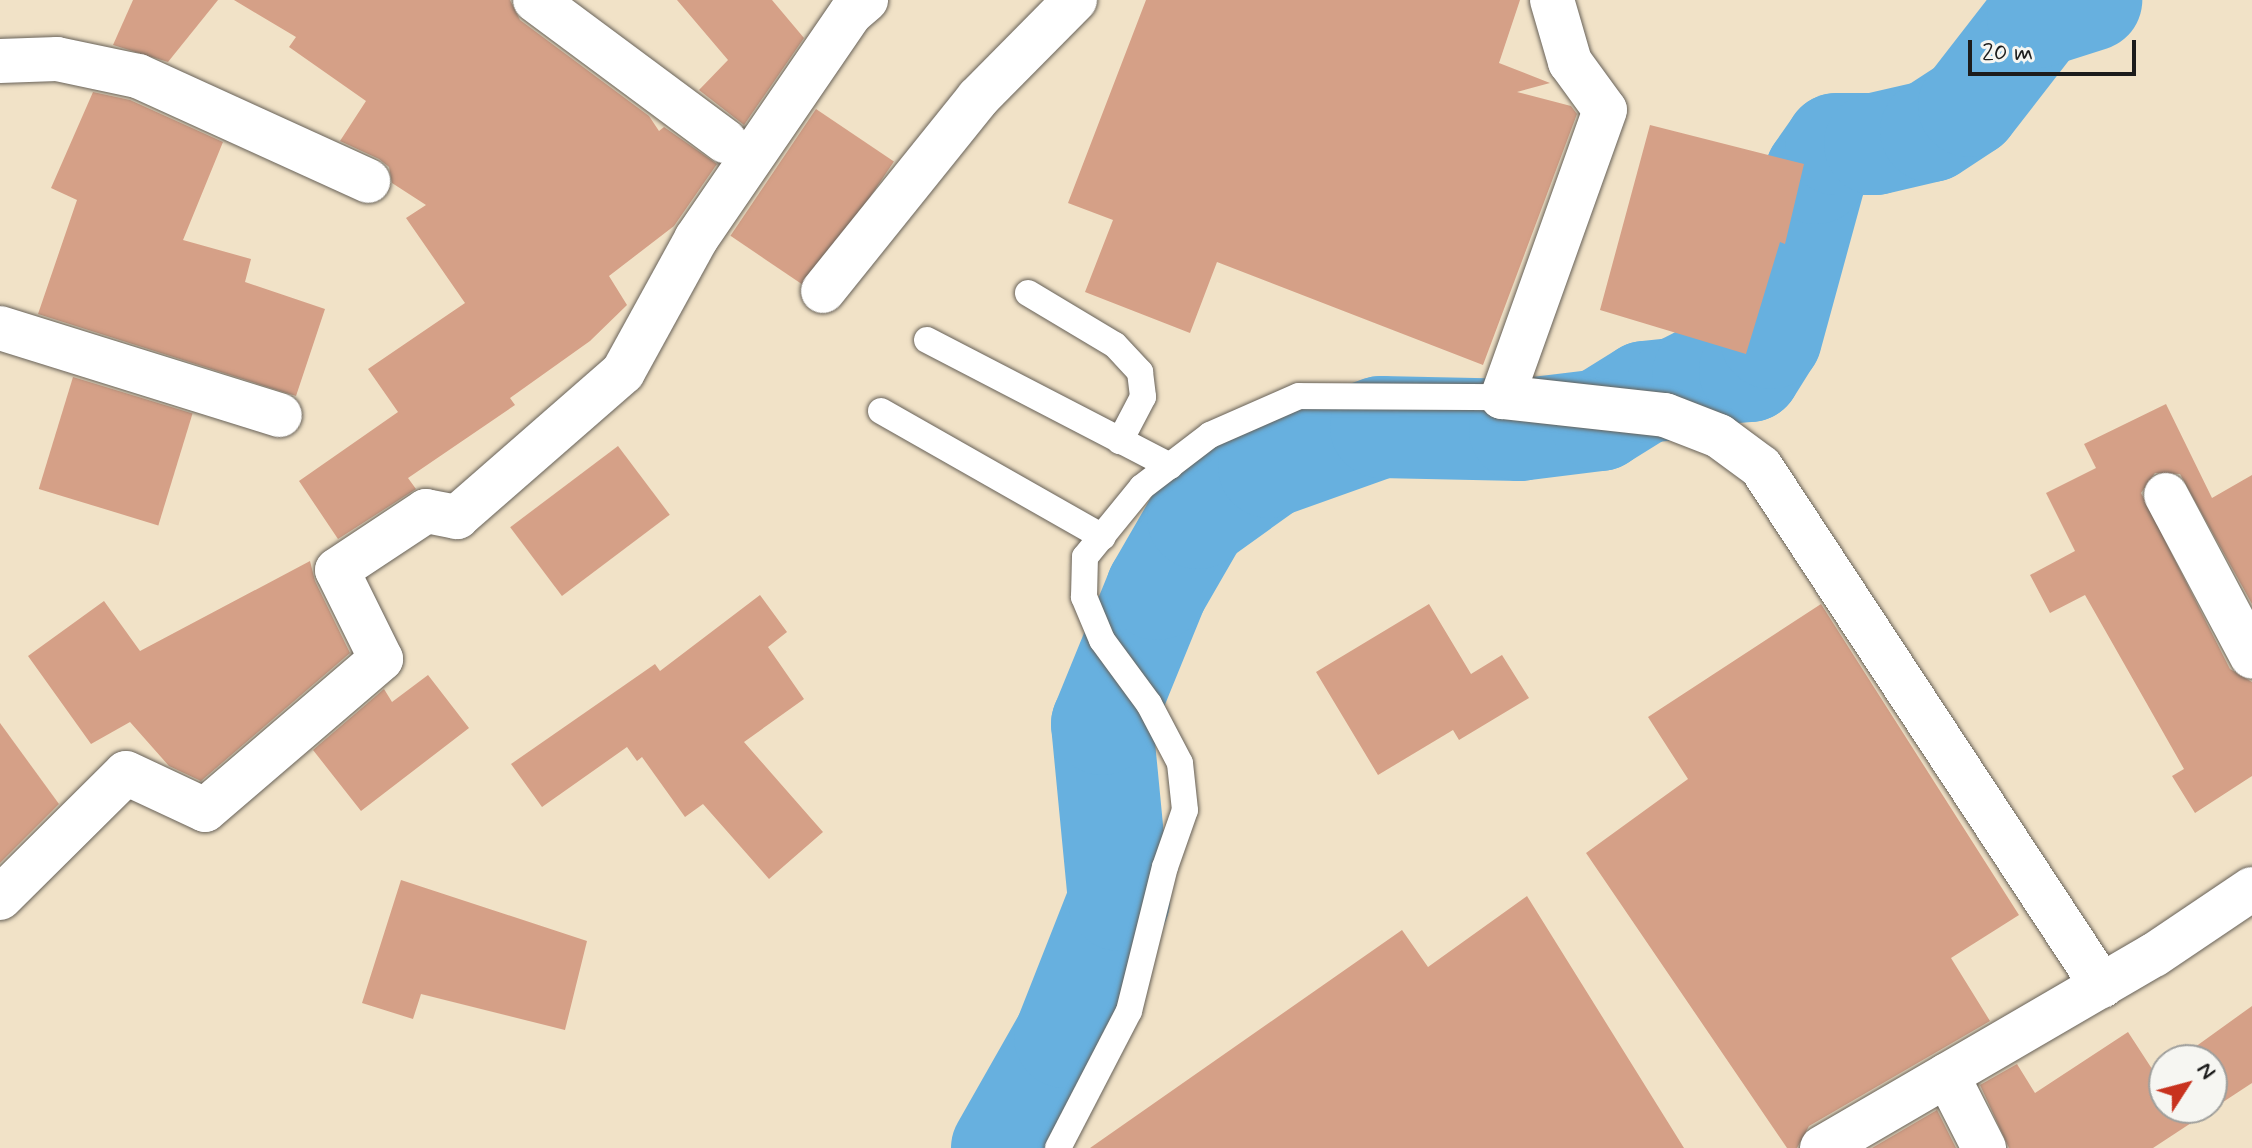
<!DOCTYPE html>
<html>
<head>
<meta charset="utf-8">
<style>
  body { margin:0 }
  #map { position:relative; width:2252px; height:1148px; overflow:hidden; background:#f1e2c7; font-family:Mynerve,sans-serif }
  div>[style] { position:absolute }
  .river>* { height:102px; margin:-51px; padding:0 51px; transform-origin:51px; border-radius:51px; background:#67b0df }
  .building>* { inset:0; background:#d5a087; transform-origin:0 0 }
  .roads { filter:drop-shadow(0 0 2px #676158) drop-shadow(0 0 2px #676158) }
  .service>* { height:26px; margin:-13px; padding:0 13px; transform-origin:13px; border-radius:13px; background:#fff }
  .minor>* { height:44px; margin:-22px; padding:0 22px; transform-origin:22px; border-radius:22px; background:#fff }
  span { translate:-50% -50%; white-space:nowrap; text-align:center; line-height:1.15; -webkit-text-stroke:7px #f6f6f2; paint-order:stroke }
  .north { position:absolute; left:2148px; top:1044px; width:80px; height:80px; box-sizing:border-box; background:#f6f6f2; border:2px solid #9f9f9c; border-radius:50%; rotate:54deg; font-size:22px; font-weight:700; line-height:32px; text-align:center; color:#1c1c1c }
  .north::after { content:''; display:block; margin:auto; width:28px; height:36px; background:#c8321e; clip-path:polygon(50% 0,100% 100%,50% 72%,0 100%) }
  .scale { position:absolute; left:1968px; top:40px; width:168px; height:36px; box-sizing:border-box; border:4px solid #1c1c1c; border-top:0; padding-left:10px; font-size:24px; line-height:28px; white-space:nowrap; color:#1c1c1c; -webkit-text-stroke:6px #f6f6f2; paint-order:stroke }
</style>
</head>
<body>
<div id="map">
  <div class="river">
    <div style="left:1002px;top:1148px;width:128px;rotate:-60.4deg"></div>
    <div style="left:1065px;top:1037px;width:147px;rotate:-68.5deg"></div>
    <div style="left:1119px;top:900px;width:177px;rotate:-95.5deg"></div>
    <div style="left:1102px;top:724px;width:146px;rotate:-67.8deg"></div>
    <div style="left:1157px;top:589px;width:82px;rotate:-60deg"></div>
    <div style="left:1198px;top:518px;width:87px;rotate:-35.7deg"></div>
    <div style="left:1269px;top:467px;width:119px;rotate:-19.7deg"></div>
    <div style="left:1381px;top:427px;width:139px;rotate:1.2deg"></div>
    <div style="left:1520px;top:430px;width:81px;rotate:-7.1deg"></div>
    <div style="left:1600px;top:420px;width:53px;rotate:-31.9deg"></div>
    <div style="left:1645px;top:392px;width:31px;rotate:-6deg"></div>
    <div style="left:1676px;top:389px;width:30px;rotate:-27deg"></div>
    <div style="left:1703px;top:375px;width:47px;rotate:-4.9deg"></div>
    <div style="left:1750px;top:371px;width:39px;rotate:-58deg"></div>
    <div style="left:1771px;top:338px;width:171px;rotate:-74.7deg"></div>
    <div style="left:1816px;top:173px;width:35px;rotate:-55deg"></div>
    <div style="left:1836px;top:144px;width:39px"></div>
    <div style="left:1875px;top:144px;width:57px;rotate:-13.1deg"></div>
    <div style="left:1931px;top:131px;width:45px;rotate:-33.3deg"></div>
    <div style="left:1969px;top:106px;width:113px;rotate:-52.2deg"></div>
    <div style="left:2038px;top:17px;width:56px;rotate:-17.8deg"></div>
  </div>
  <div class="building">
    <div style="clip-path:polygon(133px 0,218px 0,168px 62px,113px 45px)"></div>
    <div style="clip-path:polygon(234px 0,510px 0,520px 20px,649px 116px,659px 131px,664px 127px,717px 164px,674px 226px,609px 276px,627px 305px,590px 341px,510px 398px,515px 405px,408px 478px,416px 489px,338px 539px,299px 481px,398px 412px,368px 369px,465px 303px,406px 218px,426px 205px,392px 183px,389px 167px,379px 159px,340px 141px,366px 101px,289px 47px,296px 37px)"></div>
    <div style="clip-path:polygon(677px 0,772px 0,804px 38px,744px 125px,699px 90px,728px 60px)"></div>
    <div style="clip-path:polygon(1146px 0,1520px 0,1499px 63px,1550px 83px,1517px 92px,1571px 106px,1577px 114px,1483px 365px,1217px 262px,1190px 333px,1085px 292px,1113px 220px,1068px 203px)"></div>
    <div style="clip-path:polygon(93px 92px,130px 100px,223px 142px,183px 240px,251px 259px,245px 282px,325px 309px,296px 396px,38px 314px,77px 200px,51px 188px)"></div>
    <div style="left:816px;top:109px;width:94px;height:153px;rotate:34deg"></div>
    <div style="clip-path:polygon(1650px 125px,1804px 164px,1785px 244px,1780px 242px,1746px 354px,1600px 310px)"></div>
    <div style="left:73px;top:377px;width:125px;height:117px;rotate:17deg"></div>
    <div style="clip-path:polygon(2166px 404px,2212px 498px,2252px 475px,2252px 604px,2180px 474px,2155px 473px,2141px 493px,2230px 669px,2252px 682px,2252px 776px,2195px 813px,2172px 776px,2184px 769px,2085px 595px,2050px 613px,2030px 575px,2075px 551px,2046px 493px,2096px 468px,2084px 444px)"></div>
    <div style="left:618px;top:446px;width:86px;height:135px;rotate:53deg"></div>
    <div style="clip-path:polygon(310px 561px,315px 581px,350px 653px,201px 781px,169px 766px,130px 722px,91px 744px,28px 656px,104px 601px,140px 651px)"></div>
    <div style="clip-path:polygon(760px 595px,787px 632px,768px 647px,804px 699px,744px 742px,823px 832px,769px 879px,703px 804px,685px 817px,642px 757px,637px 761px,627px 747px,542px 807px,511px 764px,655px 664px,660px 671px)"></div>
    <div style="clip-path:polygon(1429px 604px,1471px 674px,1502px 655px,1529px 698px,1459px 740px,1453px 730px,1378px 775px,1316px 672px)"></div>
    <div style="clip-path:polygon(1821px 604px,2019px 915px,1951px 958px,1990px 1021px,1809px 1126px,1797px 1148px,1787px 1148px,1586px 853px,1688px 779px,1648px 717px)"></div>
    <div style="clip-path:polygon(428px 675px,469px 728px,361px 811px,313px 750px,384px 689px,392px 702px)"></div>
    <div style="clip-path:polygon(0 723px,59px 804px,0 863px)"></div>
    <div style="clip-path:polygon(401px 880px,587px 941px,565px 1030px,421px 994px,413px 1019px,362px 1003px)"></div>
    <div style="clip-path:polygon(1527px 896px,1684px 1148px,1090px 1148px,1402px 930px,1428px 967px)"></div>
    <div style="clip-path:polygon(2252px 1006px,2252px 1083px,2153px 1148px,2009px 1148px,1980px 1085px,2017px 1064px,2035px 1093px,2128px 1032px,2156px 1075px,2164px 1070px,2164px 1108px,2212px 1108px,2212px 1060px,2177px 1060px)"></div>
    <div style="clip-path:polygon(1937px 1110px,1956px 1148px,1872px 1148px)"></div>
  </div>
  <div class="roads">
    <div class="service">
      <div style="left:1028px;top:293px;width:101px;rotate:30.9deg"></div>
      <div style="left:1115px;top:345px;width:37px;rotate:47deg"></div>
      <div style="left:1140px;top:372px;width:25px;rotate:83deg"></div>
      <div style="left:1143px;top:397px;width:50px;rotate:117.6deg"></div>
      <div style="left:927px;top:340px;width:274px;rotate:27.4deg"></div>
      <div style="left:881px;top:411px;width:255px;rotate:29.6deg"></div>
      <div style="left:1058px;top:1148px;width:154px;rotate:-62.6deg"></div>
      <div style="left:1129px;top:1011px;width:148px;rotate:-76deg"></div>
      <div style="left:1165px;top:867px;width:60px;rotate:-70.7deg"></div>
      <div style="left:1185px;top:810px;width:47px;rotate:-96.1deg"></div>
      <div style="left:1180px;top:763px;width:67px;rotate:-117.7deg"></div>
      <div style="left:1149px;top:704px;width:79px;rotate:-126.3deg"></div>
      <div style="left:1102px;top:640px;width:47px;rotate:-112.7deg"></div>
      <div style="left:1084px;top:597px;width:40px;rotate:-88.6deg"></div>
      <div style="left:1085px;top:557px;width:90px;rotate:-50.8deg"></div>
      <div style="left:1142px;top:487px;width:86px;rotate:-37.4deg"></div>
      <div style="left:1210px;top:435px;width:97px;rotate:-23.7deg"></div>
      <div style="left:1299px;top:396px;width:203px;rotate:0.3deg"></div>
    </div>
    <div class="minor">
      <div style="left:535px;top:0;width:237px;rotate:36.6deg"></div>
      <div style="left:1552px;top:0;width:65px;rotate:73.8deg"></div>
      <div style="left:1570px;top:62px;width:59px;rotate:53.9deg"></div>
      <div style="left:1605px;top:110px;width:305px;rotate:109.7deg"></div>
      <div style="left:1502px;top:397px;width:164px;rotate:6.3deg"></div>
      <div style="left:1665px;top:415px;width:58px;rotate:21.3deg"></div>
      <div style="left:1719px;top:436px;width:52px;rotate:36.4deg"></div>
      <div style="left:1761px;top:467px;width:621px;rotate:56.69deg"></div>
      <div style="left:0;top:61px;width:57px;rotate:-2deg"></div>
      <div style="left:57px;top:59px;width:83px;rotate:11.9deg"></div>
      <div style="left:138px;top:76px;width:253px;rotate:24.5deg"></div>
      <div style="left:823px;top:291px;width:248px;rotate:-51.2deg"></div>
      <div style="left:978px;top:98px;width:138px;rotate:-45.3deg"></div>
      <div style="left:0;top:328px;width:293px;rotate:17.3deg"></div>
      <div style="left:2166px;top:495px;width:183px;rotate:62deg"></div>
      <div style="left:0;top:898px;width:177px;rotate:-44.8deg"></div>
      <div style="left:126px;top:773px;width:87px;rotate:25.1deg"></div>
      <div style="left:205px;top:810px;width:232px;rotate:-40.6deg"></div>
      <div style="left:381px;top:659px;width:99px;rotate:-116.3deg"></div>
      <div style="left:337px;top:570px;width:107px;rotate:-33.5deg"></div>
      <div style="left:426px;top:511px;width:32px;rotate:11deg"></div>
      <div style="left:457px;top:517px;width:220px;rotate:-41.1deg"></div>
      <div style="left:623px;top:372px;width:152px;rotate:-61.2deg"></div>
      <div style="left:696px;top:239px;width:274px;rotate:-55.6deg"></div>
      <div style="left:851px;top:13px;width:20px;rotate:-41deg"></div>
      <div style="left:1947px;top:1075px;width:82px;rotate:63.1deg"></div>
      <div style="left:1822px;top:1148px;width:384px;rotate:-30.2deg"></div>
      <div style="left:2154px;top:955px;width:118px;rotate:-34deg"></div>
    </div>
  </div>
  <div class="north">N</div>
  <div class="scale">20 m</div>
</div>
</body>
</html>
